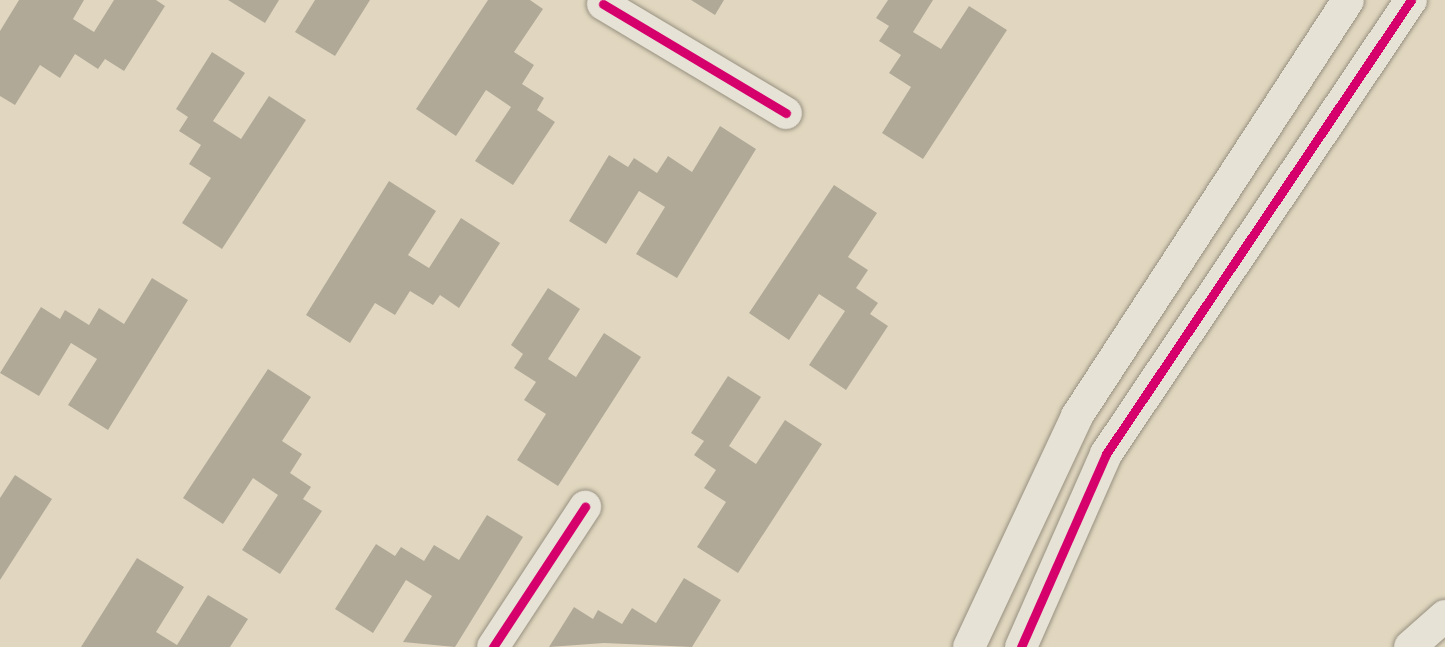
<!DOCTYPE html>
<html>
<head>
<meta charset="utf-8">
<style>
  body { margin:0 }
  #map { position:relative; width:1445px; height:647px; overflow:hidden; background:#e1d7c0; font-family:"Old Standard TT",serif }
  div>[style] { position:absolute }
  .building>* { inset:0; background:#b1a997 }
  .roads { filter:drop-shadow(0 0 2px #97907f) drop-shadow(0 0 2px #97907f) }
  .minor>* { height:32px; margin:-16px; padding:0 16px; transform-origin:16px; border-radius:16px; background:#e7e2d6 }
  .cycleway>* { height:9px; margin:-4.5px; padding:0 4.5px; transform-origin:4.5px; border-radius:4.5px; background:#d6006c }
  span { translate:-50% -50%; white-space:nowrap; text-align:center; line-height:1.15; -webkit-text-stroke:6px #f5e9cd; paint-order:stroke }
</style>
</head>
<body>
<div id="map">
  <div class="building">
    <div style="clip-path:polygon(19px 0,84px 0,73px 19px,94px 32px,114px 0,156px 0,165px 6px,124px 71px,105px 59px,98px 69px,75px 54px,60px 78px,40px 65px,15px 105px,0 96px,0 31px)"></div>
    <div style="clip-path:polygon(228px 0,279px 0,265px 23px)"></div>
    <div style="clip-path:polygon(315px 0,370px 0,335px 56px,295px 32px)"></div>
    <div style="clip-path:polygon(488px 0,530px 0,543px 9px,514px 52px,534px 65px,522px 84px,544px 98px,537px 110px,555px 122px,513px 185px,475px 161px,511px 107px,486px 90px,456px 136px,416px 109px)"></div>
    <div style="clip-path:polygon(691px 0,724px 0,715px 15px)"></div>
    <div style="clip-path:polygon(888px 0,933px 0,913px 32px,941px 49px,969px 6px,1007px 30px,923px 159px,882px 133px,911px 87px,889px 73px,901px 55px,879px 41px,889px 26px,876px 18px)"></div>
    <div style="clip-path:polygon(212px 52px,245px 73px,213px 121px,241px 139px,269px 96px,306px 120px,222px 249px,182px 223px,211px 178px,189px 164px,201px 145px,179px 131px,188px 117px,176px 109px)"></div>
    <div style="clip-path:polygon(720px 126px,756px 149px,677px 278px,636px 254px,665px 207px,639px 191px,606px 244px,569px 221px,609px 155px,628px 167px,634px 158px,657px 173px,668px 156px,692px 172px)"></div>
    <div style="clip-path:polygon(389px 181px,436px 211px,408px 255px,429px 268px,461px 218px,500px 243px,459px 308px,440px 295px,433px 305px,410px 291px,395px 315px,375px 303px,350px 343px,306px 315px)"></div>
    <div style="clip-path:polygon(834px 185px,877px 213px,848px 257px,868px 270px,856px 288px,878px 303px,870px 314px,888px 326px,846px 390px,809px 365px,845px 311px,819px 294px,789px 340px,749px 313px)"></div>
    <div style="clip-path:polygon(152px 278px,188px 300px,108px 430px,68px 405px,97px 359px,71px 343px,39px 396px,0 373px,41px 307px,60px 319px,65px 310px,89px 325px,99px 308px,124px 324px)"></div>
    <div style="clip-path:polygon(548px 288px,580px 309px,548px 359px,576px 377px,604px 333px,641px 357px,558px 486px,517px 460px,546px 414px,524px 400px,536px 382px,514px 368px,523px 354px,511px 345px)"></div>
    <div style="clip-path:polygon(268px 369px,311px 397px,282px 441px,302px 454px,290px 473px,311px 487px,303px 499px,322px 511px,280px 574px,242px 550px,278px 495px,253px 478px,223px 524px,183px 498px)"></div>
    <div style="clip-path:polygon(728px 376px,761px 397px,729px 446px,756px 464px,785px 420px,822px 444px,738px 573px,697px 547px,726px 502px,704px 488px,716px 470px,694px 455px,704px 441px,691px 433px)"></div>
    <div style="clip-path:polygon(15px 475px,52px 499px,0 580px,0 498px)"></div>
    <div style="clip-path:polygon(487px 515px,523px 537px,455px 647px,403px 642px,432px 596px,406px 580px,373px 633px,335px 609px,376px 544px,395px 556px,401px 547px,424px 561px,434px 545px,459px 560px)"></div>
    <div style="clip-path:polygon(137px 558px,184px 587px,156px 632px,177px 645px,208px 595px,248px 619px,230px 647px,81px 647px)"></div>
    <div style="clip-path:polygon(684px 578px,721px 600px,692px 647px,604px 643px,549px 647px,574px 607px,593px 619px,598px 610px,622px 624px,632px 608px,656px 623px)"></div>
  </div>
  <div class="roads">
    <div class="minor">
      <div style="left:603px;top:4px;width:213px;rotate:30.8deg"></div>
      <div style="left:493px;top:647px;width:168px;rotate:-56.7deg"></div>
      <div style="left:969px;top:647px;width:255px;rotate:-64.9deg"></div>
      <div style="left:1077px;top:416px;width:496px;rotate:-56.9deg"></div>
      <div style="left:1021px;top:647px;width:211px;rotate:-66.2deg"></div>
      <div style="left:1106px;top:454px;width:547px;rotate:-56.11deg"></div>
      <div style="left:1410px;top:647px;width:47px;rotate:-41.5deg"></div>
    </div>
  </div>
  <div class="cycleway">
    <div style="left:603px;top:4px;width:213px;rotate:30.8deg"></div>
    <div style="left:493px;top:647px;width:168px;rotate:-56.7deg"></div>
    <div style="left:1021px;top:647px;width:211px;rotate:-66.2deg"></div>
    <div style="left:1106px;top:454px;width:547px;rotate:-56.11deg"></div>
  </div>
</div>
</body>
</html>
